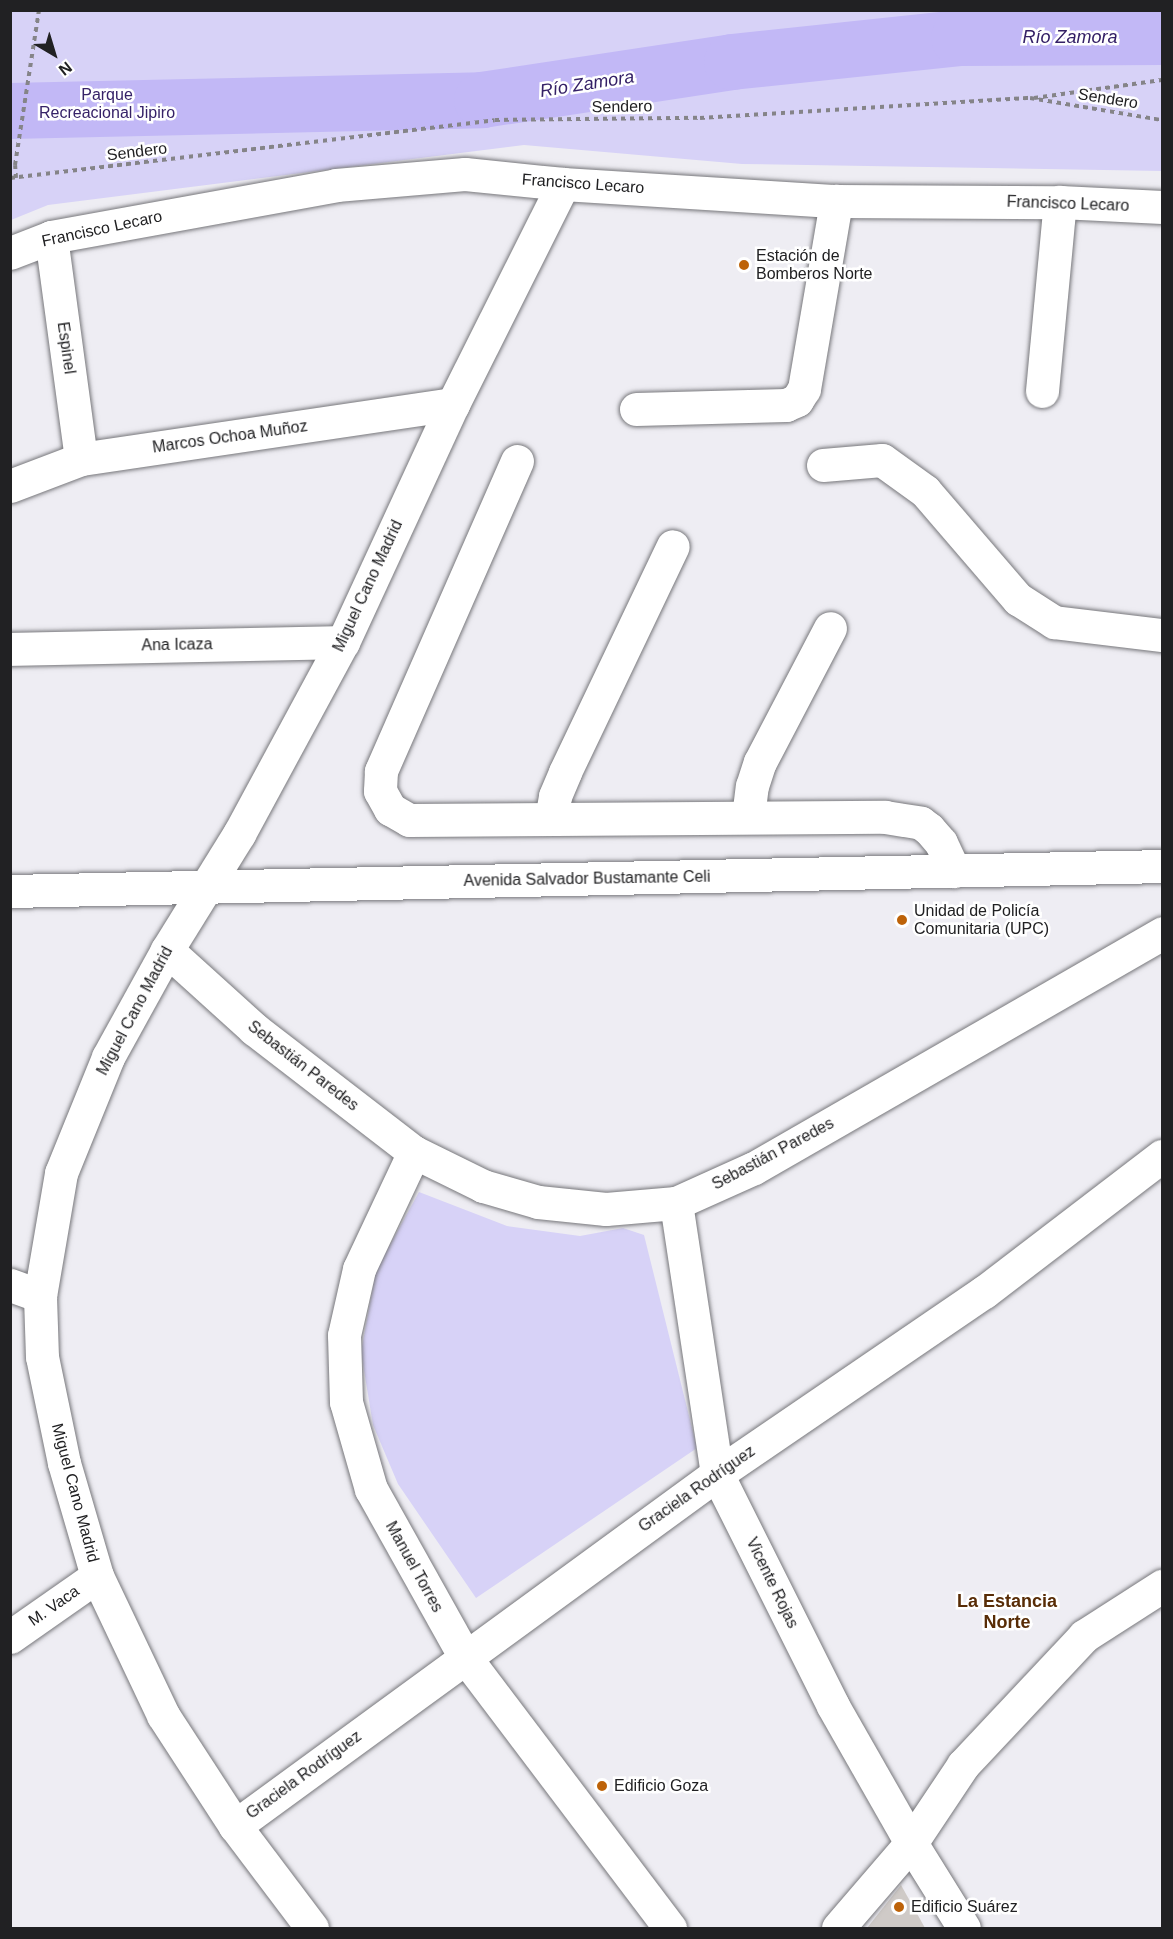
<!DOCTYPE html>
<html>
<head>
<meta charset="utf-8">
<style>
  body { margin:0 }
  #map { position:relative; width:1173px; height:1939px; overflow:hidden; background:#eeedf3; font-family:Helvetica,sans-serif }
  div>[style] { position:absolute }
  .green>* { inset:0; background:#d7d2f7 }
  .river>* { height:56px; margin:-28px; padding:0 28px; transform-origin:28px; border-radius:28px; background:#c2b8f6 }
  .building>* { inset:0; background:#cfcac7 }
  .path>* { height:4px; margin-top:-2px; transform-origin:0; background:repeating-linear-gradient(90deg,#858488 0 4.5px,transparent 0 9px) }
  .roads { filter:drop-shadow(0 0 2px #77777b) drop-shadow(0 0 2px #77777b) }
  .street>* { height:33px; margin:-16.5px; padding:0 16.5px; transform-origin:16.5px; border-radius:16.5px; background:#fff }
  .secondary>* { height:33px; margin:-16.5px; padding:0 16.5px; transform-origin:16.5px; border-radius:16.5px; background:#fff }
  .dots>* { width:16px; height:16px; translate:-50% -50%; box-sizing:border-box; border:3px solid #fff; border-radius:50% }
  span { translate:-50% -50%; white-space:nowrap; text-align:center; line-height:1.15; -webkit-text-stroke:5px #fff; paint-order:stroke }
  .park-label { font-size:16px; color:#362268 }
  .street-label { font-size:16px; color:#212123 }
  .poi-label { font-size:16px; color:#212123 }
  .left { translate:0 -50%; text-align:left }
  .water-label { font-size:18px; color:#342066; font-style:italic }
  .neighbourhood-label { font-size:18px; color:#582c06; font-weight:700 }
  .frame { position:absolute; inset:0; border:12px solid #212123; pointer-events:none }
  .north { position:absolute; left:24px; top:24px; width:60px; height:60px; -webkit-text-stroke:4px #fff; paint-order:stroke; rotate:142deg; font-size:16px; font-weight:700; line-height:24px; text-align:center; color:#212123 }
  .north::after { content:''; display:block; margin:auto; width:21px; height:27px; background:#212123; clip-path:polygon(50% 0,100% 100%,50% 72%,0 100%) }
</style>
</head>
<body>
<div id="map">
  <div class="green">
    <div style="clip-path:polygon(11px 11px,1162px 11px,1162px 171px,742px 164px,524px 145px,48px 205px,11px 220px)"></div>
    <div style="clip-path:polygon(419px 1192px,507px 1226px,580px 1236px,623px 1228px,644px 1235px,697px 1448px,476px 1598px,398px 1484px,373px 1425px,361px 1352px,376px 1270px)"></div>
  </div>
  <div class="river">
    <div style="left:10px;top:111px;width:472px;rotate:-1.3deg"></div>
    <div style="left:482px;top:100px;width:253px;rotate:-8.6deg"></div>
    <div style="left:732px;top:62px;width:228px;rotate:-6deg"></div>
    <div style="left:959px;top:38px;width:203px;rotate:-0.3deg"></div>
  </div>
  <div class="building">
    <div style="clip-path:polygon(901px 1885px,925px 1928px,867px 1928px)"></div>
  </div>
  <div class="path">
    <div style="left:1034px;top:98px;width:129px;rotate:-8deg"></div>
    <div style="left:10px;top:178px;width:488px;rotate:-6.8deg"></div>
    <div style="left:495px;top:120px;width:205px;rotate:-0.6deg"></div>
    <div style="left:700px;top:118px;width:331px;rotate:-3.5deg"></div>
    <div style="left:1030px;top:98px;width:134px;rotate:9.5deg"></div>
    <div style="left:16px;top:178px;width:13px;rotate:-94deg"></div>
    <div style="left:15px;top:165px;width:157px;rotate:-81.2deg"></div>
  </div>
  <div class="roads">
    <div class="street">
      <div style="left:51px;top:237px;width:224px;rotate:82.3deg"></div>
      <div style="left:10px;top:253px;width:44px;rotate:-21.3deg"></div>
      <div style="left:51px;top:237px;width:290px;rotate:-10.3deg"></div>
      <div style="left:336px;top:185px;width:129px;rotate:-4.9deg"></div>
      <div style="left:465px;top:174px;width:99px;rotate:5.8deg"></div>
      <div style="left:563px;top:184px;width:274px;rotate:3.6deg"></div>
      <div style="left:836px;top:201px;width:224px;rotate:0.3deg"></div>
      <div style="left:1060px;top:202px;width:102px;rotate:2.8deg"></div>
      <div style="left:1042px;top:391px;width:190px;rotate:-84.6deg"></div>
      <div style="left:636px;top:409px;width:150px;rotate:-1.5deg"></div>
      <div style="left:786px;top:405px;width:12px;rotate:-24deg"></div>
      <div style="left:797px;top:400px;width:13px;rotate:-58deg"></div>
      <div style="left:804px;top:389px;width:191px;rotate:-80.3deg"></div>
      <div style="left:517px;top:461px;width:339px;rotate:113.7deg"></div>
      <div style="left:381px;top:771px;width:20px;rotate:93deg"></div>
      <div style="left:380px;top:791px;width:21px;rotate:61deg"></div>
      <div style="left:390px;top:809px;width:22px;rotate:30deg"></div>
      <div style="left:409px;top:820px;width:476px;rotate:-0.4deg"></div>
      <div style="left:885px;top:817px;width:36px;rotate:9deg"></div>
      <div style="left:921px;top:823px;width:10px;rotate:37deg"></div>
      <div style="left:929px;top:829px;width:18px;rotate:49deg"></div>
      <div style="left:941px;top:843px;width:31px;rotate:65deg"></div>
      <div style="left:823px;top:465px;width:59px;rotate:-4.8deg"></div>
      <div style="left:882px;top:460px;width:53px;rotate:35.8deg"></div>
      <div style="left:925px;top:491px;width:143px;rotate:49.3deg"></div>
      <div style="left:1018px;top:599px;width:43px;rotate:32.6deg"></div>
      <div style="left:1054px;top:622px;width:109px;rotate:6.9deg"></div>
      <div style="left:10px;top:486px;width:76px;rotate:-20.8deg"></div>
      <div style="left:81px;top:459px;width:376px;rotate:-8.4deg"></div>
      <div style="left:10px;top:649px;width:333px;rotate:-1.2deg"></div>
      <div style="left:748px;top:817px;width:31px;rotate:-83deg"></div>
      <div style="left:752px;top:786px;width:25px;rotate:-72deg"></div>
      <div style="left:760px;top:762px;width:151px;rotate:-62.4deg"></div>
      <div style="left:551px;top:819px;width:23px;rotate:-80deg"></div>
      <div style="left:555px;top:796px;width:26px;rotate:-67deg"></div>
      <div style="left:565px;top:772px;width:250px;rotate:-64.5deg"></div>
      <div style="left:167px;top:950px;width:118px;rotate:42.2deg"></div>
      <div style="left:254px;top:1029px;width:202px;rotate:37.6deg"></div>
      <div style="left:414px;top:1152px;width:77px;rotate:26.2deg"></div>
      <div style="left:483px;top:1186px;width:57px;rotate:16.2deg"></div>
      <div style="left:538px;top:1202px;width:68px;rotate:5.9deg"></div>
      <div style="left:606px;top:1209px;width:70px;rotate:-4.9deg"></div>
      <div style="left:676px;top:1203px;width:85px;rotate:-24.2deg"></div>
      <div style="left:754px;top:1168px;width:471px;rotate:-29.9deg"></div>
      <div style="left:414px;top:1152px;width:129px;rotate:115.2deg"></div>
      <div style="left:359px;top:1269px;width:68px;rotate:102.8deg"></div>
      <div style="left:344px;top:1335px;width:67px;rotate:88.3deg"></div>
      <div style="left:346px;top:1402px;width:91px;rotate:74deg"></div>
      <div style="left:371px;top:1489px;width:193px;rotate:60.8deg"></div>
      <div style="left:465px;top:1657px;width:340px;rotate:52.9deg"></div>
      <div style="left:676px;top:1203px;width:274px;rotate:81.4deg"></div>
      <div style="left:717px;top:1474px;width:259px;rotate:63.4deg"></div>
      <div style="left:833px;top:1706px;width:158px;rotate:60.3deg"></div>
      <div style="left:911px;top:1843px;width:100px;rotate:58.1deg"></div>
      <div style="left:10px;top:1285px;width:32px;rotate:20deg"></div>
      <div style="left:10px;top:1637px;width:106px;rotate:-35deg"></div>
      <div style="left:235px;top:1826px;width:597px;rotate:-36.14deg"></div>
      <div style="left:717px;top:1474px;width:323px;rotate:-34.3deg"></div>
      <div style="left:984px;top:1292px;width:224px;rotate:-37.4deg"></div>
      <div style="left:312px;top:1928px;width:128px;rotate:-127deg"></div>
      <div style="left:235px;top:1826px;width:132px;rotate:-123deg"></div>
      <div style="left:163px;top:1715px;width:154px;rotate:-115.4deg"></div>
      <div style="left:97px;top:1576px;width:118px;rotate:-106.3deg"></div>
      <div style="left:64px;top:1463px;width:108px;rotate:-101.7deg"></div>
      <div style="left:42px;top:1357px;width:61px;rotate:-91.9deg"></div>
      <div style="left:40px;top:1296px;width:125px;rotate:-80.3deg"></div>
      <div style="left:61px;top:1173px;width:125px;rotate:-67.9deg"></div>
      <div style="left:108px;top:1057px;width:122px;rotate:-61.1deg"></div>
      <div style="left:167px;top:950px;width:137px;rotate:-58.2deg"></div>
      <div style="left:239px;top:834px;width:218px;rotate:-61.6deg"></div>
      <div style="left:343px;top:642px;width:262px;rotate:-65.2deg"></div>
      <div style="left:453px;top:404px;width:246px;rotate:-63.4deg"></div>
      <div style="left:838px;top:1928px;width:112px;rotate:-49.3deg"></div>
      <div style="left:911px;top:1843px;width:94px;rotate:-56.3deg"></div>
      <div style="left:963px;top:1765px;width:177px;rotate:-46.8deg"></div>
      <div style="left:1084px;top:1636px;width:93px;rotate:-32.7deg"></div>
    </div>
    <div class="secondary">
      <div style="left:10px;top:891px;width:1152px;rotate:-1.24deg"></div>
    </div>
  </div>
  <div class="dots">
    <div style="left:744px;top:265px;background:#bd6208"></div>
    <div style="left:902px;top:920px;background:#bd6208"></div>
    <div style="left:602px;top:1786px;background:#bd6208"></div>
    <div style="left:899px;top:1907px;background:#bd6208"></div>
  </div>
  <div class="park-label">
    <span style="left:107px;top:104px">Parque<br>Recreacional Jipiro</span>
  </div>
  <div class="street-label">
    <span style="left:1108px;top:99px;rotate:9deg">Sendero</span>
    <span style="left:622px;top:107px;rotate:-1deg">Sendero</span>
    <span style="left:137px;top:152px;rotate:-7deg">Sendero</span>
    <span style="left:583px;top:184px;rotate:4deg">Francisco Lecaro</span>
    <span style="left:1068px;top:204px;rotate:2deg">Francisco Lecaro</span>
    <span style="left:102px;top:229px;rotate:-12deg">Francisco Lecaro</span>
    <span style="left:66px;top:348px;rotate:82deg">Espinel</span>
    <span style="left:230px;top:437px;rotate:-8deg">Marcos Ochoa Muñoz</span>
    <span style="left:368px;top:586px;rotate:-65deg">Miguel Cano Madrid</span>
    <span style="left:177px;top:645px;rotate:-1deg">Ana Icaza</span>
    <span style="left:587px;top:879px;rotate:-1deg">Avenida Salvador Bustamante Celi</span>
    <span style="left:135px;top:1011px;rotate:-62deg">Miguel Cano Madrid</span>
    <span style="left:303px;top:1066px;rotate:38deg">Sebastián Paredes</span>
    <span style="left:773px;top:1154px;rotate:-28deg">Sebastián Paredes</span>
    <span style="left:697px;top:1489px;rotate:-35deg">Graciela Rodríguez</span>
    <span style="left:75px;top:1493px;rotate:75deg">Miguel Cano Madrid</span>
    <span style="left:414px;top:1567px;rotate:61deg">Manuel Torres</span>
    <span style="left:772px;top:1583px;rotate:64deg">Vicente Rojas</span>
    <span style="left:54px;top:1606px;rotate:-35deg">M. Vaca</span>
    <span style="left:304px;top:1775px;rotate:-36deg">Graciela Rodríguez</span>
  </div>
  <div class="poi-label">
    <span class="left" style="left:756px;top:265px">Estación de<br>Bomberos Norte</span>
    <span class="left" style="left:914px;top:920px">Unidad de Policía<br>Comunitaria (UPC)</span>
    <span class="left" style="left:614px;top:1786px">Edificio Goza</span>
    <span class="left" style="left:911px;top:1907px">Edificio Suárez</span>
  </div>
  <div class="water-label">
    <span style="left:1070px;top:37px">Río Zamora</span>
    <span style="left:587px;top:84px;rotate:-9deg">Río Zamora</span>
  </div>
  <div class="neighbourhood-label">
    <span style="left:1007px;top:1612px">La Estancia<br>Norte</span>
  </div>
  <div class="frame"></div>
  <div class="north">N</div>
</div>
</body>
</html>
